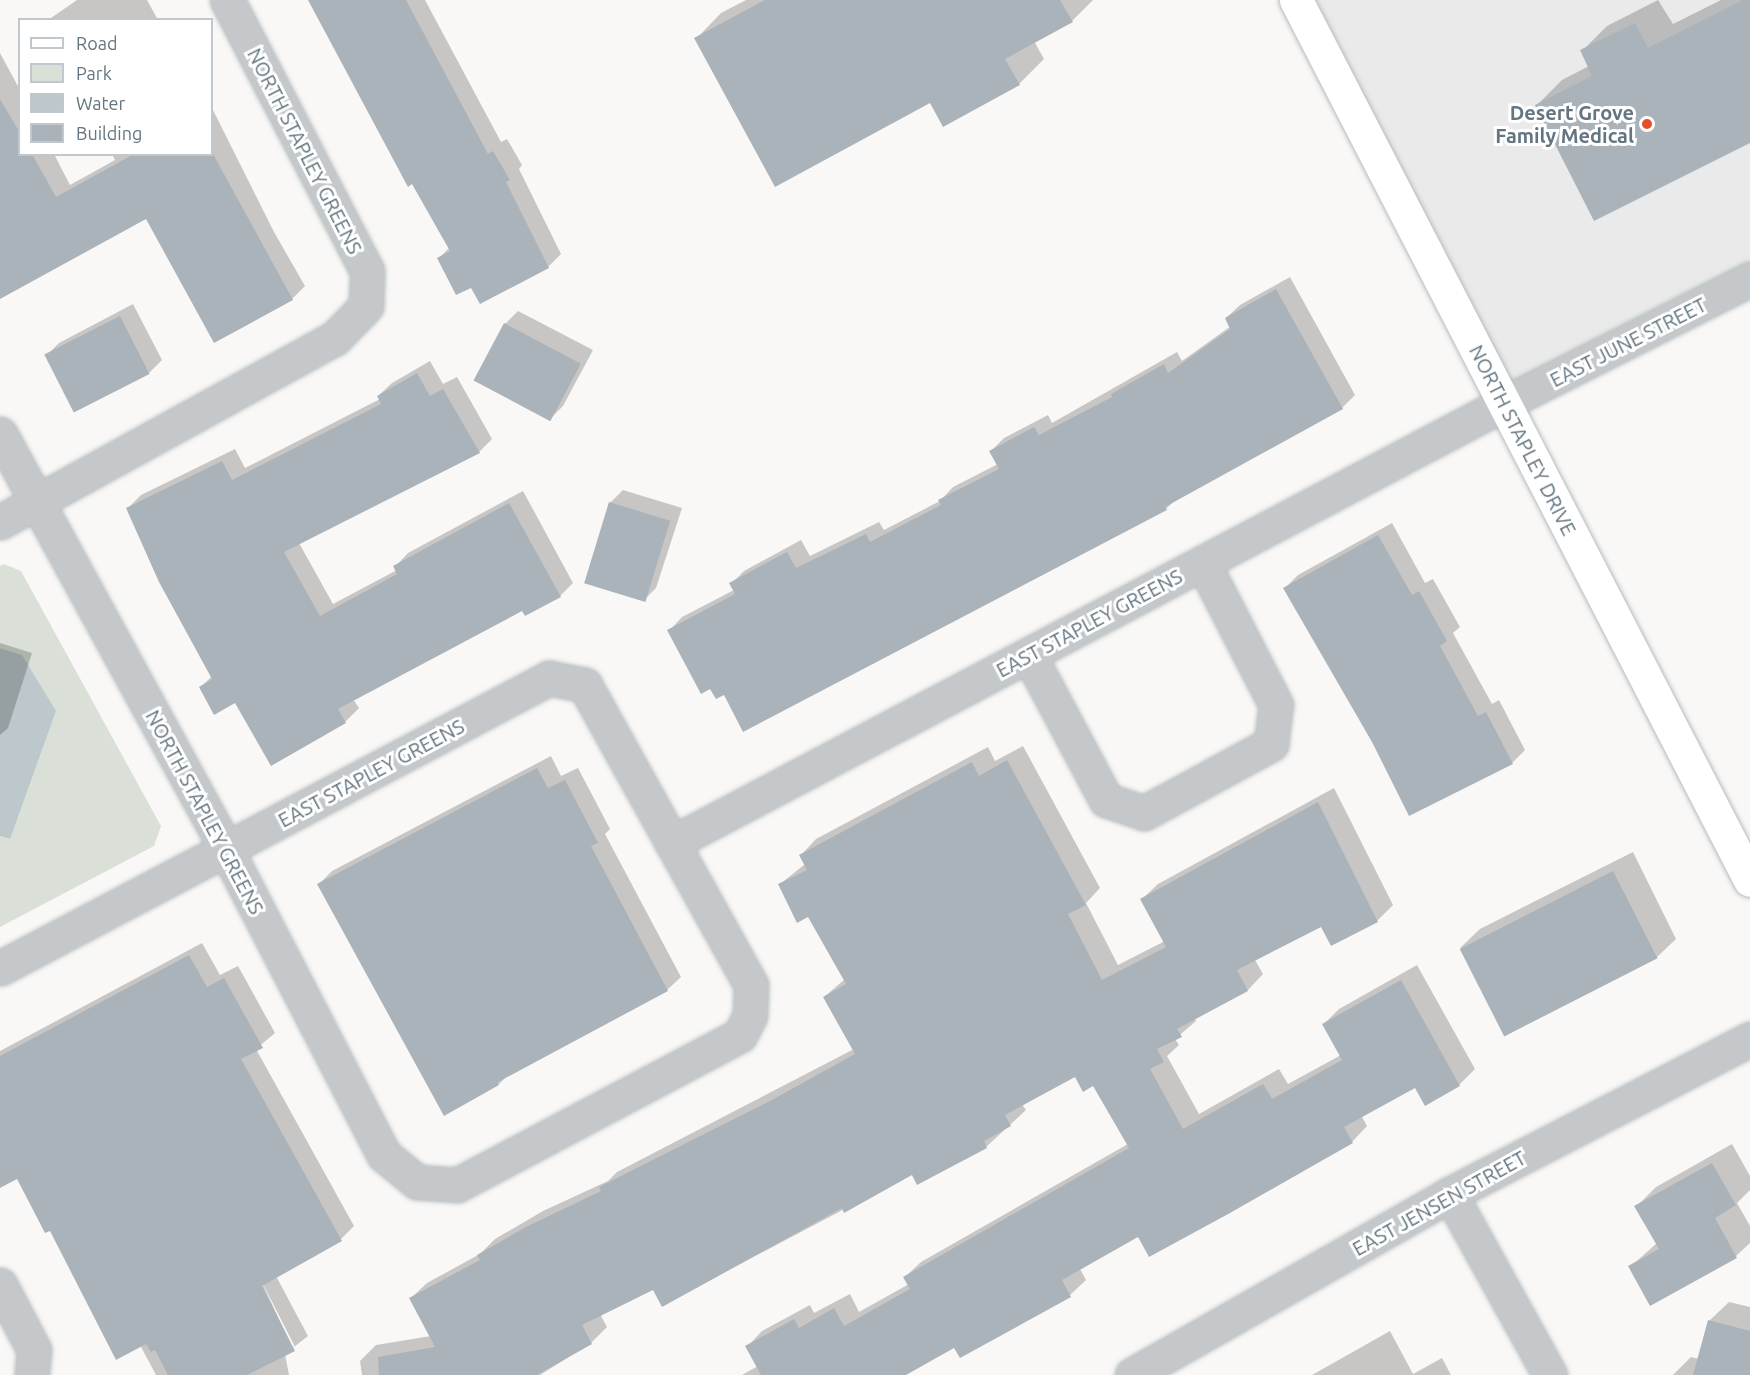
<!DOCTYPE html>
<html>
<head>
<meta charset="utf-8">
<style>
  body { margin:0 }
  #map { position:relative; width:1750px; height:1375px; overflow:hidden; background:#f9f8f6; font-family:Ubuntu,sans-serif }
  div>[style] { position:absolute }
  .built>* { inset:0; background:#e9eae9 }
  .green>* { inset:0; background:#dae0d7 }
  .water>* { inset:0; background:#bcc8cc }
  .shadow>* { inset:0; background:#0003 }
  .building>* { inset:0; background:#aab3b9; transform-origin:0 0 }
  .roads { filter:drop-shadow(0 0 2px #b7bcbf) drop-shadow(0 0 2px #b7bcbf) }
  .minor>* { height:33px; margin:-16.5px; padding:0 16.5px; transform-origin:16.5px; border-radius:16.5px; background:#c4c8cb }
  .major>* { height:33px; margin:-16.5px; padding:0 16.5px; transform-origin:16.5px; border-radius:16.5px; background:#fff }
  .dots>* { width:16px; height:16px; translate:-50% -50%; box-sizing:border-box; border:3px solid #fff; border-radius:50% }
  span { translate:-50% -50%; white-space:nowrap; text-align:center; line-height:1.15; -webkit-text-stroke:6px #fff; paint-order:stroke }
  .poi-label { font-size:20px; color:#637581; font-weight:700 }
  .right { translate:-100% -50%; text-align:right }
  .street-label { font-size:20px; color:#637581 }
  .legend { position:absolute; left:18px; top:18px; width:195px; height:138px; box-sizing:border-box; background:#fff; border:2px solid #c1c8cd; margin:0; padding:8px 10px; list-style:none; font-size:18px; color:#637581 }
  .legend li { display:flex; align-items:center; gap:12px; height:30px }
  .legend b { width:30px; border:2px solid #c1c8cd }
</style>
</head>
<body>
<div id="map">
  <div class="built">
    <div style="clip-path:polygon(1296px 0,1750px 0,1750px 279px,1505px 403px)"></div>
  </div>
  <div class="green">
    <div style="clip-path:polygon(4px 564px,21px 571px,161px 826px,154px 846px,0 927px,0 836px,10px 839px,22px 655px,0 648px,0 566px)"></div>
  </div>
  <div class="water">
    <div style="clip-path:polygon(0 648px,22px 655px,56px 711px,10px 839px,0 836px)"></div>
  </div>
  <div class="shadow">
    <div style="clip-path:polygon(77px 0,147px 0,158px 20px,48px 20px)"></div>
    <div style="clip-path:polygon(309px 0,425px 0,501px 142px,507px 139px,522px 165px,519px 169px,561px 254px,548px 267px,472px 286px,439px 258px,449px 248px)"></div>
    <div style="clip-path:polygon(746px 0,1093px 0,1072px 21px,1034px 41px,1044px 59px,1019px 84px,931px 101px,696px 39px,721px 13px)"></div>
    <div style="clip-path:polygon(1658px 0,1673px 24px,1721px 0,1750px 0,1750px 142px,1537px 105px,1562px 80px,1589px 66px,1582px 51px,1607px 26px)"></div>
    <div style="clip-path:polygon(0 53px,20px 90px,20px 154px,54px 154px,70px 185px,115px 160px,112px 154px,212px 154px,212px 108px,274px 232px,305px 286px,292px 299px,147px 217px,0 278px)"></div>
    <div style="clip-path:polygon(1290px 277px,1355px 395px,1342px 408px,1175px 500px,1166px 509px,725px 692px,669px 631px,682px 617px,734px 590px,731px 584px,744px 571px,801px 540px,810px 556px,879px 522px,884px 530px,940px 501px,953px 487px,998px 464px,991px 451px,1004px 438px,1048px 415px,1052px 423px,1177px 352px,1182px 361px,1231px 326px,1226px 318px,1240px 305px)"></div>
    <div style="clip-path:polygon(133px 304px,162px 360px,149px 373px,46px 356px,59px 343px)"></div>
    <div style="clip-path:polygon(518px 311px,593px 350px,563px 406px,550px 419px,505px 324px)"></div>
    <div style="clip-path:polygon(430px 361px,443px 384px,457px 377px,492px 439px,479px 452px,299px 543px,333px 604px,397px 570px,395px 567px,408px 553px,523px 491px,573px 583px,560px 596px,522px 609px,353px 699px,359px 708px,345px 722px,271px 764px,236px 701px,201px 687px,212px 676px,128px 508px,141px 495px,235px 449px,245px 468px,380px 399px,378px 396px,392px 383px)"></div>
    <div style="clip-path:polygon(623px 490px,682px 508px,656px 588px,643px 601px,610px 503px)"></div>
    <div style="clip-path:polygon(1392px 523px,1425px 583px,1433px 579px,1460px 627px,1453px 633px,1492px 704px,1499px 700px,1525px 750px,1512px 763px,1374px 742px,1285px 588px,1298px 575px)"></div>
    <div style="clip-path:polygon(0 643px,32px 653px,8px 728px,0 735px)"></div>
    <div style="clip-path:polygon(1023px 746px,1100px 888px,1086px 903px,1118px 965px,1165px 941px,1142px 899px,1158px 884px,1334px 788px,1393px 905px,1377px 921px,1322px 925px,1255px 960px,1263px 974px,1248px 990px,1195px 1018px,1196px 1021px,1175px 1039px,1179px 1045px,1167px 1056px,1199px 1114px,1279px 1069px,1288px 1084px,1341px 1055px,1324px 1024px,1339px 1009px,1417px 965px,1475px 1069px,1459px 1085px,1415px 1086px,1361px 1115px,1367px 1126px,1352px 1142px,1139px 1235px,1080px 1269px,1086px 1280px,1070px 1295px,1031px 1318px,955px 1346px,903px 1375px,742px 1375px,758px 1366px,747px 1347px,762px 1331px,810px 1305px,814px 1313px,850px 1294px,859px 1312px,909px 1284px,905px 1277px,921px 1262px,1128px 1144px,1093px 1084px,1075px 1074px,1022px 1104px,1026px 1110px,986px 1147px,913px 1173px,662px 1305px,653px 1288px,600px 1314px,607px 1327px,591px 1343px,540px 1375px,362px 1375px,360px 1361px,376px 1345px,431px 1336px,411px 1298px,427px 1283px,480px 1254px,495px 1239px,543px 1211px,608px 1181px,617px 1172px,854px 1049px,824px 997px,845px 979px,809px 915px,779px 885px,805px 864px,801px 855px,816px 839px,988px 747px,995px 761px)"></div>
    <div style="clip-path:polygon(551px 756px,561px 776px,578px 768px,610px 829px,605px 834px,681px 977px,667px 990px,508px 1075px,499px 1084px,319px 884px,332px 871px)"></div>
    <div style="clip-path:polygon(1633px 852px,1676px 939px,1656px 958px,1460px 948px,1480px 929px)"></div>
    <div style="clip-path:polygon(evenodd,202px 943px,220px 975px,238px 966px,275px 1033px,256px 1049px,354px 1226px,341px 1239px,276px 1276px,308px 1336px,285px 1354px,289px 1375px,156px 1375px,140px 1345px,51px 1229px,17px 1177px,0 1179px,0 1051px,202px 943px,260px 1278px,295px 1347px,292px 1347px,260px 1278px)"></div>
    <div style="clip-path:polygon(1732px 1144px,1750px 1176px,1750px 1190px,1737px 1203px,1750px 1226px,1750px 1243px,1736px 1256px,1660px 1299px,1630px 1267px,1657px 1243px,1636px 1207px,1656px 1187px)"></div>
    <div style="clip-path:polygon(1729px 1302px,1750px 1307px,1750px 1375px,1673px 1375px,1691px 1357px,1699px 1359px,1709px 1321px)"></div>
    <div style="clip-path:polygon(1390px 1331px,1413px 1374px,1442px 1358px,1451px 1375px,1312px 1375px)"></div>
  </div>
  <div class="building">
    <div style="clip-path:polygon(308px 0,406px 0,488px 154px,493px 151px,510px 180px,506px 182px,549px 268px,480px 304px,471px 288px,456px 295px,437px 258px,450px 251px,412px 184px,408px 187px)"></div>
    <div style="clip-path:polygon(765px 0,1060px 0,1073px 22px,1005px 59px,1020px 85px,943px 127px,930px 103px,775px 187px,694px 38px)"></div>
    <div style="clip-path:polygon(1743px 0,1750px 0,1750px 143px,1594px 221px,1535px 105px,1592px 76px,1580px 50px,1635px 23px,1648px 48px)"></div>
    <div style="clip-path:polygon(0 99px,20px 133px,20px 154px,32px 154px,56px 197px,134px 154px,213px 154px,293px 300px,214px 343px,146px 219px,0 299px)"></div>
    <div style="clip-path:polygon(1276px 289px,1343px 409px,1165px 507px,1167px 510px,743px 732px,724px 695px,716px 699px,710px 689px,701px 694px,667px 630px,735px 594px,729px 583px,787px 552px,796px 568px,866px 534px,870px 542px,941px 505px,938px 500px,999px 469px,989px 451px,1034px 427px,1039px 435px,1112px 397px,1111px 394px,1164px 364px,1168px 373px,1230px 329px,1225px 318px)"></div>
    <div style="left:120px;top:316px;width:65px;height:85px;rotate:63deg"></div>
    <div style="left:504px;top:323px;width:87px;height:65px;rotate:28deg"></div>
    <div style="clip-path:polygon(417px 373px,430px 396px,443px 389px,480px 453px,284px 552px,320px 616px,397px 574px,393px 566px,509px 503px,561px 597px,525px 616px,522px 611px,338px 709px,346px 723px,271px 766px,235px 703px,214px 715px,199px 687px,212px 679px,159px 582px,126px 508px,222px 461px,232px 480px,381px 404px,377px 396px)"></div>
    <div style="left:609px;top:502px;width:64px;height:85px;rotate:17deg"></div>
    <div style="clip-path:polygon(1378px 535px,1412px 595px,1419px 591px,1447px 641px,1440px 646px,1478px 716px,1486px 712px,1513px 764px,1409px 816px,1372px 742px,1283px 588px)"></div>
    <div style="clip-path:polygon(1007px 760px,1086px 905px,1068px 914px,1102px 980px,1166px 947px,1140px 899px,1318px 802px,1378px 922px,1331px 946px,1321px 927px,1237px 970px,1248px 991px,1177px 1029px,1182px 1037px,1157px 1049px,1164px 1062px,1150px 1069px,1183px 1129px,1263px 1084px,1272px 1099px,1342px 1060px,1322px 1024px,1401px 980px,1460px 1086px,1425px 1106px,1415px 1088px,1344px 1127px,1353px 1143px,1230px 1213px,1149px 1257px,1138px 1237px,1062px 1280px,1071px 1297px,960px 1358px,954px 1348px,906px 1375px,761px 1375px,745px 1346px,794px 1319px,799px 1328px,834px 1308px,844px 1326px,910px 1289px,903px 1277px,1129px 1148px,1093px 1086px,1083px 1092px,1075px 1077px,1005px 1115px,1011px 1126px,984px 1141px,987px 1148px,917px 1185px,912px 1175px,844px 1213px,842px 1208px,662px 1307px,653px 1290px,582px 1325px,592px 1344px,537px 1375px,379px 1375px,378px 1357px,435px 1347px,409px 1298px,480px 1260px,477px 1255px,526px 1227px,601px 1191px,599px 1187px,770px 1101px,855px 1054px,823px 997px,846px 984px,808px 917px,797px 923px,778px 884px,807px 870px,799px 855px,972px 762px,979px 776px)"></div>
    <div style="clip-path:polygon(537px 768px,548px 788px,565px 780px,598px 843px,591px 846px,668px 991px,498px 1082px,499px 1085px,444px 1116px,317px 884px)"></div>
    <div style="left:1613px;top:871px;width:98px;height:172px;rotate:63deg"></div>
    <div style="clip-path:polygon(189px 955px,207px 987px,224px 978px,263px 1048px,241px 1059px,342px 1241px,262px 1286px,295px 1351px,247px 1375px,168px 1375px,155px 1350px,151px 1352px,146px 1344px,116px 1360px,50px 1231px,45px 1233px,17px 1179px,0 1188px,0 1056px)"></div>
    <div style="clip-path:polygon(1712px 1163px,1736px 1205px,1715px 1218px,1737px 1258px,1650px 1306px,1628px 1266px,1659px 1249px,1634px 1206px)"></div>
    <div style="clip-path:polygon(1708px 1320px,1750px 1331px,1750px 1375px,1693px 1375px)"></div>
  </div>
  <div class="roads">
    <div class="minor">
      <div style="left:0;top:434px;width:473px;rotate:61.4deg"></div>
      <div style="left:226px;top:849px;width:344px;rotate:62.7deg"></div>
      <div style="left:384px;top:1155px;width:43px;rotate:39.3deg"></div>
      <div style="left:417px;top:1182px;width:40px;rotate:4.3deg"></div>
      <div style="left:457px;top:1185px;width:320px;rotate:-27.9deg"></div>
      <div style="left:740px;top:1035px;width:22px;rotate:-63deg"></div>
      <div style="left:750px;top:1015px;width:30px;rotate:-88deg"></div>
      <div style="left:751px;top:985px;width:343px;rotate:-119deg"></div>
      <div style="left:585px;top:685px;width:37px;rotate:-169deg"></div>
      <div style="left:549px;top:678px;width:365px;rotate:152.1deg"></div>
      <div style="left:226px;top:849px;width:255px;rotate:152.2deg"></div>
      <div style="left:0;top:522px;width:382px;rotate:-28.8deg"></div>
      <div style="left:335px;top:338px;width:45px;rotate:-45.9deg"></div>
      <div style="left:366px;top:306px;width:35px;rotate:-88deg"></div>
      <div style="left:367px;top:271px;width:305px;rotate:-117.3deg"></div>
      <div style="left:1029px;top:655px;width:164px;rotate:62deg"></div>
      <div style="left:1106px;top:800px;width:40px;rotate:18.9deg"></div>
      <div style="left:1144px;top:813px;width:145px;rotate:-28.5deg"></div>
      <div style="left:1271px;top:744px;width:39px;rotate:-83deg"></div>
      <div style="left:1276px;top:705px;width:160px;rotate:-117.2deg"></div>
      <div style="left:672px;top:843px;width:942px;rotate:-27.84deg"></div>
      <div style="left:1505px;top:403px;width:275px;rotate:-26.8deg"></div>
      <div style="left:1450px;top:1194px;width:207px;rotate:61.1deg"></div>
      <div style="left:0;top:1285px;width:73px;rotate:62.4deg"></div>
      <div style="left:34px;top:1350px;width:25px;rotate:95deg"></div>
      <div style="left:1132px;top:1375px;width:366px;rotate:-29.6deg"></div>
      <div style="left:1450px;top:1194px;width:338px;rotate:-27.3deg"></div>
    </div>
    <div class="major">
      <div style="left:1296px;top:0;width:990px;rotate:62.71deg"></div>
    </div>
  </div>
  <div class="dots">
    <div style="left:1647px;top:124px;background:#e64e28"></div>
  </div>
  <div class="poi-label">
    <span class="right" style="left:1634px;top:124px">Desert Grove<br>Family Medical</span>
  </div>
  <div class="street-label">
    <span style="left:305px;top:151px;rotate:63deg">NORTH STAPLEY GREENS</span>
    <span style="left:1628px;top:342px;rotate:-27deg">EAST JUNE STREET</span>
    <span style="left:1523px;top:440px;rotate:63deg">NORTH STAPLEY DRIVE</span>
    <span style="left:1089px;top:623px;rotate:-28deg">EAST STAPLEY GREENS</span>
    <span style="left:371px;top:773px;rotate:-28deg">EAST STAPLEY GREENS</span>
    <span style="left:205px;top:812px;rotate:62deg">NORTH STAPLEY GREENS</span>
    <span style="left:1439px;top:1203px;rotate:-29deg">EAST JENSEN STREET</span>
  </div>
  <ul class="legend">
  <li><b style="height:8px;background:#fff"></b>Road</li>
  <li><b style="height:16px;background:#dae0d7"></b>Park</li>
  <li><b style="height:16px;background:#bcc8cc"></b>Water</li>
  <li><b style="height:16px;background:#aab3b9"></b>Building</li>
  </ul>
</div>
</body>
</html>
